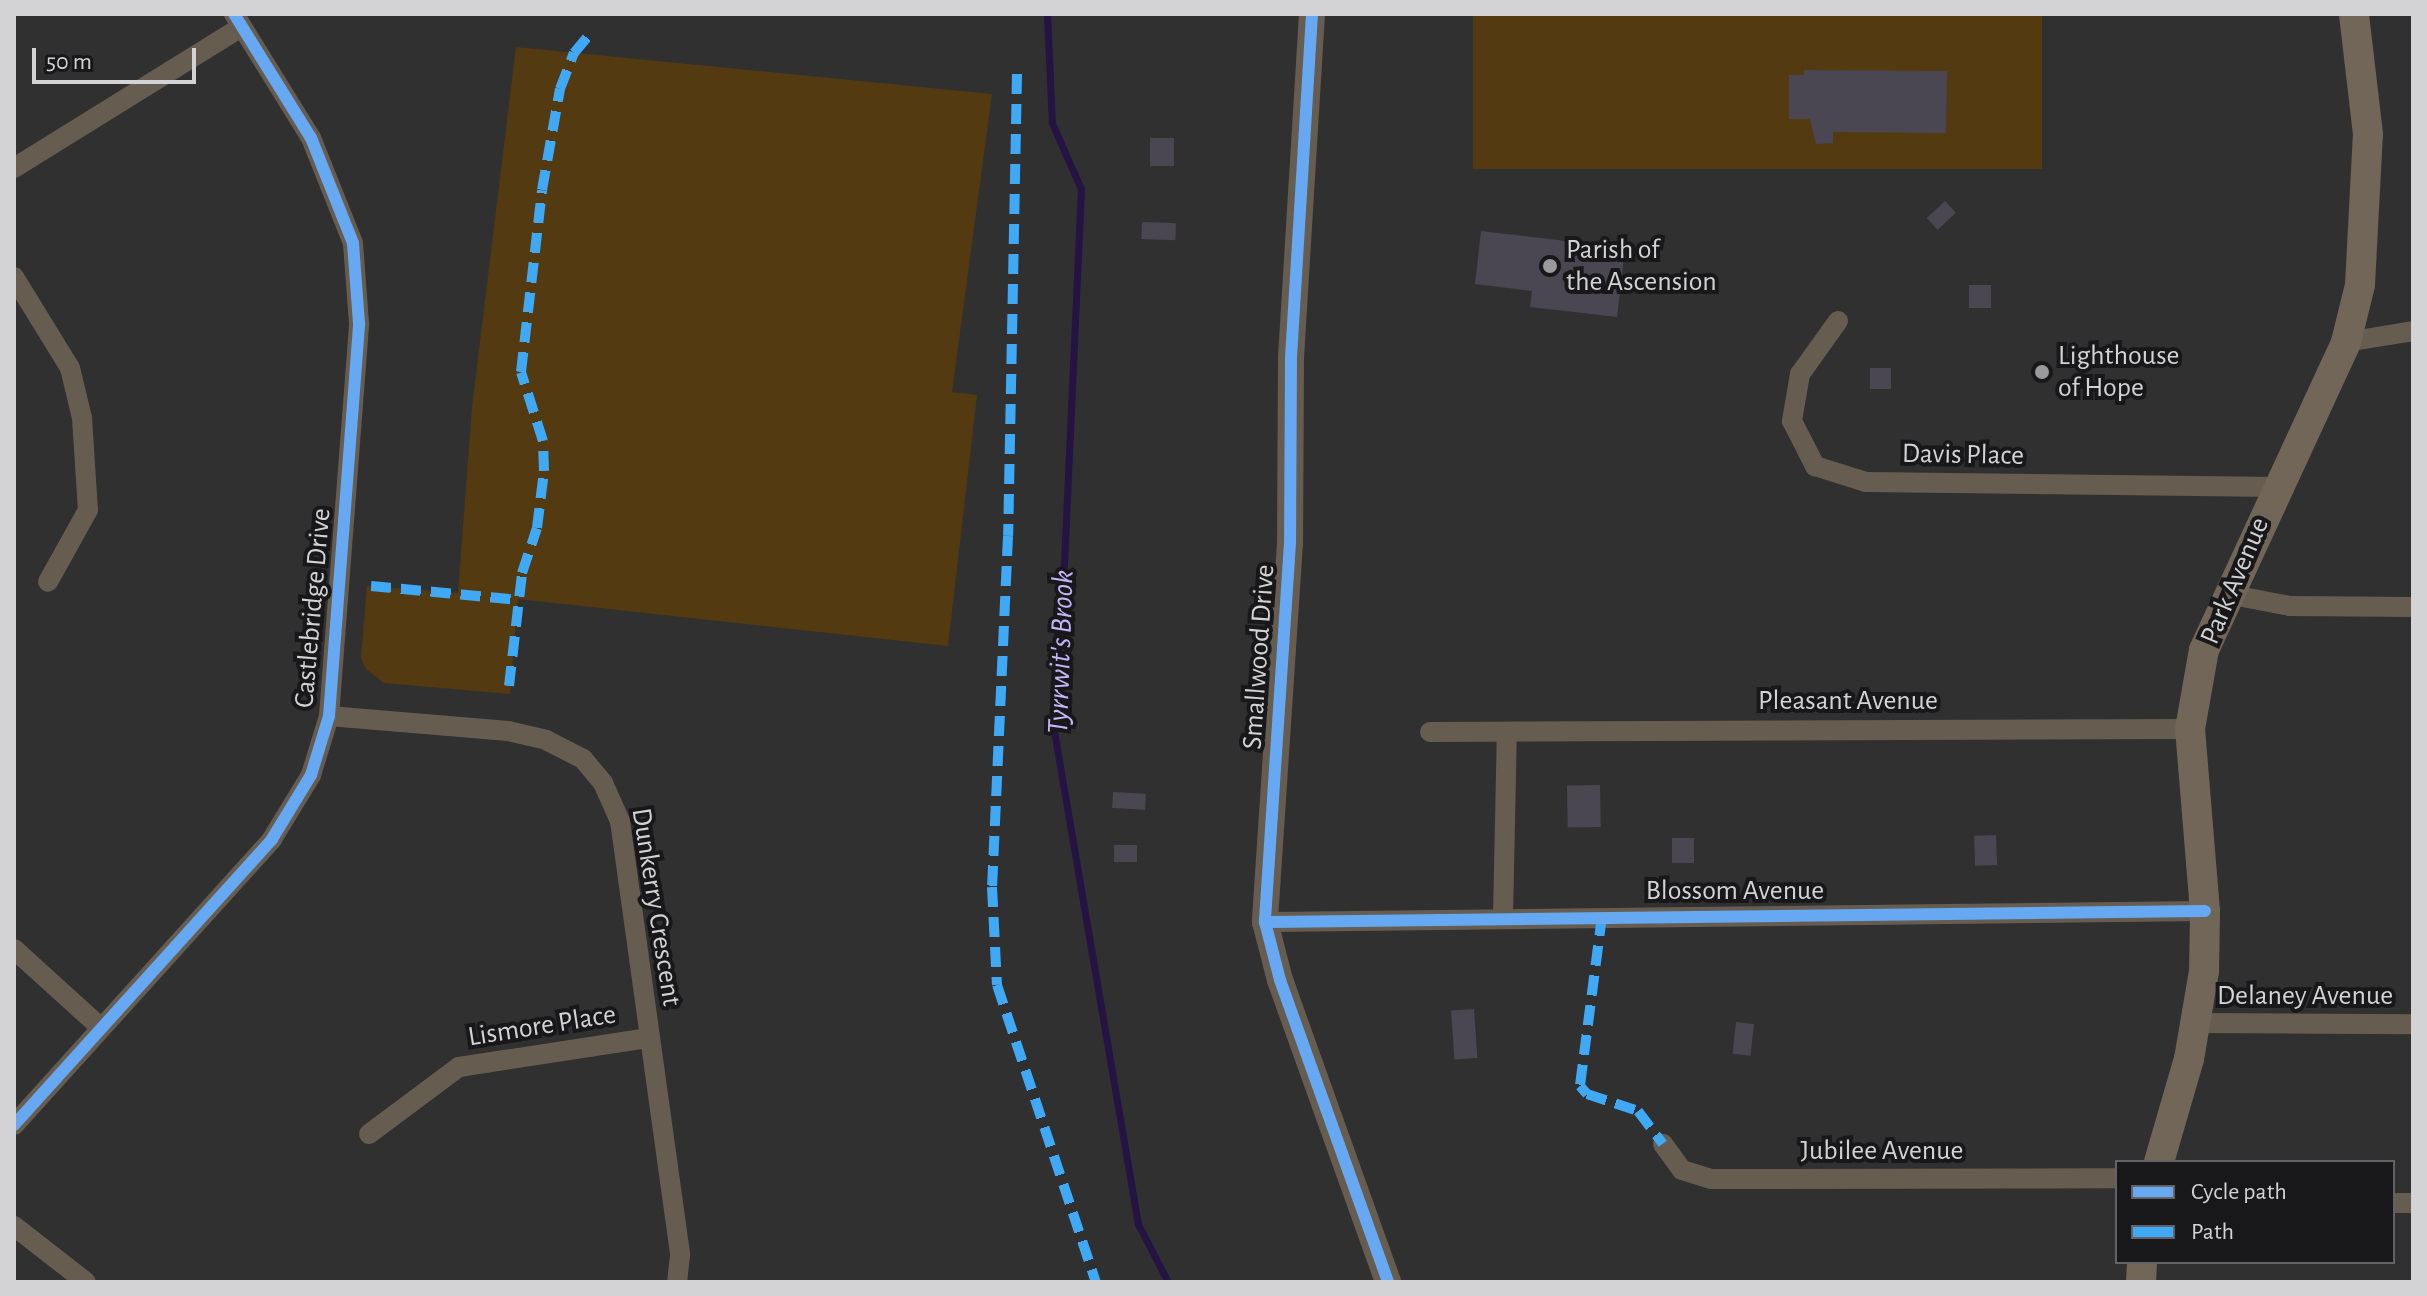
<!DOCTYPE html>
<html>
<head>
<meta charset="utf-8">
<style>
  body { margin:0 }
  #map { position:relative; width:2427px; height:1296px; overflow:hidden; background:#303031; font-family:"Alegreya Sans",sans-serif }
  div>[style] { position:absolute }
  .green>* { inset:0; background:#533a10; transform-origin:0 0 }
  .stream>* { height:7px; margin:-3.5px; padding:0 3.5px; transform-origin:3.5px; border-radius:3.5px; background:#251344 }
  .building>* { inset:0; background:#4a4652; transform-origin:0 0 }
  .minor>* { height:20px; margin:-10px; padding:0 10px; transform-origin:10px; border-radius:10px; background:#665d50 }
  .tertiary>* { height:26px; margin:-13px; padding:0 13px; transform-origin:13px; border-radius:13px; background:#665d50 }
  .secondary>* { height:30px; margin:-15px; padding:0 15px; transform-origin:15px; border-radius:15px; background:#716657 }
  .quiet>* { height:10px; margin-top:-5px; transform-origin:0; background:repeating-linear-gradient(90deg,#3fa9f5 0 20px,transparent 0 30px) }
  .cycleway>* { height:12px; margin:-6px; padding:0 6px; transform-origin:6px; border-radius:6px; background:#66a8f1 }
  .dots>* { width:22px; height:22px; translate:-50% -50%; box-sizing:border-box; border:4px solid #181719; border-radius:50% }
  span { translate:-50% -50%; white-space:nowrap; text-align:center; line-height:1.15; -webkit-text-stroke:8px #181719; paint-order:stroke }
  .poi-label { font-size:28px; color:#d3d3d5 }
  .left { translate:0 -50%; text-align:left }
  .street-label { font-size:28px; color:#d3d3d5 }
  .water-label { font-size:30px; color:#c7b6fc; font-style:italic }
  .frame { position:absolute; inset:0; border:16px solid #d3d3d5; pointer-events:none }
  .legend { position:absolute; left:2115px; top:1160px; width:280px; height:104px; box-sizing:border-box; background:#181719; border:2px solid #636264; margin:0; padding:10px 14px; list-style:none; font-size:24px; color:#d3d3d5 }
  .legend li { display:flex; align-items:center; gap:16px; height:40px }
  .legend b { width:40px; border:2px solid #636264 }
  .scale { position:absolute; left:32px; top:48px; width:164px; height:36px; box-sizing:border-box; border:4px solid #d3d3d5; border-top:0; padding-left:10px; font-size:24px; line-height:28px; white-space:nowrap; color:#d3d3d5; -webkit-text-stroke:6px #181719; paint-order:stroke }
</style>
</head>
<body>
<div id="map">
  <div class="green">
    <div style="left:1473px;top:14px;width:569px;height:155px"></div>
    <div style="clip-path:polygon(516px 47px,992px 94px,952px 392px,977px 395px,948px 646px,518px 599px,510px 694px,384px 683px,366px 669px,361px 658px,367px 586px,458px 593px,472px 407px)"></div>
  </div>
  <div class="stream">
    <div style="left:1047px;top:14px;width:109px;rotate:87.4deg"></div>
    <div style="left:1052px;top:123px;width:72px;rotate:66.3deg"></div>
    <div style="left:1081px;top:189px;width:444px;rotate:92.6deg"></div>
    <div style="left:1061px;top:633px;width:86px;rotate:96deg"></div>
    <div style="left:1052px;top:719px;width:512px;rotate:80.34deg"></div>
    <div style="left:1138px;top:1224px;width:65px;rotate:62.7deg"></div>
  </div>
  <div class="building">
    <div style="clip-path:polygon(1804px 70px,1947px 71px,1946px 133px,1833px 132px,1833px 143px,1816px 144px,1810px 119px,1789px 119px,1789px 75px,1804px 75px)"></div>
    <div style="left:1150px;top:138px;width:24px;height:28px"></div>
    <div style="left:1945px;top:201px;width:16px;height:25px;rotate:47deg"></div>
    <div style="left:1142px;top:222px;width:34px;height:17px;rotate:2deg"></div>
    <div style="clip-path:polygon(1481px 231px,1625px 248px,1617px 317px,1530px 307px,1532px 291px,1475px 284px)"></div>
    <div style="left:1969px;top:285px;width:22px;height:23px"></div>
    <div style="left:1891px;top:368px;width:21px;height:21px;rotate:90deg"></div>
    <div style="left:1600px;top:785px;width:42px;height:33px;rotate:89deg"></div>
    <div style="left:1113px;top:792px;width:33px;height:16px;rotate:3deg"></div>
    <div style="left:1996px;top:835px;width:30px;height:22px;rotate:88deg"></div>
    <div style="left:1672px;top:838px;width:22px;height:25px"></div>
    <div style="left:1137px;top:845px;width:17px;height:23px;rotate:90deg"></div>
    <div style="left:1474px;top:1009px;width:49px;height:23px;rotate:86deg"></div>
    <div style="left:1736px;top:1022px;width:18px;height:32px;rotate:6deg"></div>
  </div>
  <div class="minor">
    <div style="left:14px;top:168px;width:267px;rotate:-31.8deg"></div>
    <div style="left:14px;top:277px;width:107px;rotate:58.4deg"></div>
    <div style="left:70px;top:368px;width:51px;rotate:76.5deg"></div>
    <div style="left:82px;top:418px;width:92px;rotate:86.3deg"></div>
    <div style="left:88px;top:510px;width:82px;rotate:119.1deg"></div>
    <div style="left:1838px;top:321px;width:65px;rotate:125.6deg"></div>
    <div style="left:1800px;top:374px;width:48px;rotate:99.7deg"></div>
    <div style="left:1792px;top:421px;width:51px;rotate:62.9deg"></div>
    <div style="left:1815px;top:466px;width:53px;rotate:17.4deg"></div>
    <div style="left:1866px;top:482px;width:411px;rotate:0.7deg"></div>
    <div style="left:2346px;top:342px;width:68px;rotate:-9.3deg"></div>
    <div style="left:2227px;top:594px;width:64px;rotate:10.8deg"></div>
    <div style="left:2290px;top:606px;width:123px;rotate:0.5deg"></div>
    <div style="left:329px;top:716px;width:180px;rotate:4.8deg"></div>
    <div style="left:508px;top:731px;width:39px;rotate:13deg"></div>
    <div style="left:546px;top:740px;width:42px;rotate:27.2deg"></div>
    <div style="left:583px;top:759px;width:31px;rotate:50deg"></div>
    <div style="left:603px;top:783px;width:42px;rotate:65.9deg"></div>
    <div style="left:620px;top:821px;width:438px;rotate:82.1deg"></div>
    <div style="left:680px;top:1255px;width:27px;rotate:96deg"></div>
    <div style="left:1430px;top:732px;width:760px;rotate:-0.23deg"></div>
    <div style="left:1503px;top:917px;width:185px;rotate:-88.8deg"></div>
    <div style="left:1265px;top:922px;width:940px;rotate:-0.67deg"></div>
    <div style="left:14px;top:949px;width:116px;rotate:42.2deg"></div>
    <div style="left:2196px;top:1023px;width:217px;rotate:0.3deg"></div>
    <div style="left:14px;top:1125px;width:385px;rotate:-47.9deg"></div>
    <div style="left:272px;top:839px;width:75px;rotate:-58.6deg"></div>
    <div style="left:311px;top:775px;width:62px;rotate:-73deg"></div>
    <div style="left:329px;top:716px;width:394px;rotate:-85.6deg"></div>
    <div style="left:359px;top:323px;width:80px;rotate:-94.3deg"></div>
    <div style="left:353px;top:243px;width:113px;rotate:-111.8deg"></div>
    <div style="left:311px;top:138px;width:146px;rotate:-121.8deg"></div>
    <div style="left:369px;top:1134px;width:112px;rotate:-36.7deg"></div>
    <div style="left:459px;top:1067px;width:192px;rotate:-8.7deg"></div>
    <div style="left:1663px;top:1144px;width:32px;rotate:54deg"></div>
    <div style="left:1682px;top:1170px;width:31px;rotate:17deg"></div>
    <div style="left:1712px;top:1179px;width:405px;rotate:-0.1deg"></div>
    <div style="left:2393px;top:1203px;width:20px"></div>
    <div style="left:14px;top:1226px;width:91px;rotate:37.9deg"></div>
  </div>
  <div class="tertiary">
    <div style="left:1312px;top:14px;width:345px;rotate:93.5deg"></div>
    <div style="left:1291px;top:358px;width:185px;rotate:90.3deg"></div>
    <div style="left:1290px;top:543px;width:380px;rotate:93.8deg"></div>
    <div style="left:1265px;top:922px;width:60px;rotate:75.5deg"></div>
    <div style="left:1280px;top:980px;width:321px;rotate:70.3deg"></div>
  </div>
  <div class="secondary">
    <div style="left:2159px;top:1162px;width:107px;rotate:-73.8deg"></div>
    <div style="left:2189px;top:1059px;width:89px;rotate:-80.3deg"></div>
    <div style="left:2204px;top:971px;width:60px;rotate:-89deg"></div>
    <div style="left:2205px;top:911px;width:183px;rotate:-94.7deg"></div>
    <div style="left:2190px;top:729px;width:80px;rotate:-80deg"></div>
    <div style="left:2204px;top:650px;width:339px;rotate:-65.2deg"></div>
    <div style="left:2346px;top:342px;width:59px;rotate:-76.2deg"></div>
    <div style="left:2360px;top:285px;width:151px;rotate:-87deg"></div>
    <div style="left:2368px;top:134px;width:121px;rotate:-96.7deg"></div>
    <div style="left:2141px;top:1282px;width:20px;rotate:-87deg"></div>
  </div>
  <div class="quiet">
    <div style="left:1017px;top:74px;width:462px;rotate:91.1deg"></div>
    <div style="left:1008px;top:536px;width:351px;rotate:92.6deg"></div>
    <div style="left:992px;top:887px;width:98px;rotate:87.1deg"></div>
    <div style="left:997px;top:985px;width:313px;rotate:71.6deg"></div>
    <div style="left:371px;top:586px;width:149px;rotate:5.4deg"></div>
    <div style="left:509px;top:686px;width:114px;rotate:-83.4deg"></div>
    <div style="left:522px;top:573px;width:47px;rotate:-71.6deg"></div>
    <div style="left:537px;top:528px;width:57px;rotate:-83deg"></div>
    <div style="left:544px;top:471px;width:30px;rotate:-92deg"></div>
    <div style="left:543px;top:441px;width:72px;rotate:-107.7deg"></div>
    <div style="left:521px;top:372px;width:183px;rotate:-83.4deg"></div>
    <div style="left:542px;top:190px;width:103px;rotate:-79.9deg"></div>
    <div style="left:560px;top:89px;width:39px;rotate:-69deg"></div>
    <div style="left:574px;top:53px;width:26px;rotate:-50deg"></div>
    <div style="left:1602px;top:916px;width:171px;rotate:97.4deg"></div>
    <div style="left:1580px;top:1086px;width:11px;rotate:49deg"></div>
    <div style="left:1587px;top:1094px;width:54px;rotate:18.4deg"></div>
    <div style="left:1638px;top:1111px;width:41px;rotate:52.9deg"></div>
  </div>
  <div class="cycleway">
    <div style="left:1312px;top:14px;width:345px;rotate:93.5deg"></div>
    <div style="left:1291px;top:358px;width:185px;rotate:90.3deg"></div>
    <div style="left:1290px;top:543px;width:380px;rotate:93.8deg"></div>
    <div style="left:1265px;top:922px;width:60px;rotate:75.5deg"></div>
    <div style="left:1280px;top:980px;width:321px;rotate:70.3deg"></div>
    <div style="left:1265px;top:922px;width:940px;rotate:-0.67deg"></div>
    <div style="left:14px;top:1125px;width:385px;rotate:-47.9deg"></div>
    <div style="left:272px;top:839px;width:75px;rotate:-58.6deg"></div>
    <div style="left:311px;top:775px;width:62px;rotate:-73deg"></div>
    <div style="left:329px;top:716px;width:394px;rotate:-85.6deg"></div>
    <div style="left:359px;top:323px;width:80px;rotate:-94.3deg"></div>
    <div style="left:353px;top:243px;width:113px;rotate:-111.8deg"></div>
    <div style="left:311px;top:138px;width:146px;rotate:-121.8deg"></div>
  </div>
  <div class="dots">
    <div style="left:1550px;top:266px;background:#9a9a9c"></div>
    <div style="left:2042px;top:372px;background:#9a9a9c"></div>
  </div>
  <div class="poi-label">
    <span class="left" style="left:1566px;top:266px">Parish of<br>the Ascension</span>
    <span class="left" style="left:2058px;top:372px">Lighthouse<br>of Hope</span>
  </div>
  <div class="street-label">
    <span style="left:1963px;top:455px;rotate:1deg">Davis Place</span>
    <span style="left:2235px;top:581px;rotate:-67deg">Park Avenue</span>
    <span style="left:313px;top:608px;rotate:-85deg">Castlebridge Drive</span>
    <span style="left:1259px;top:657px;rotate:-86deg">Smallwood Drive</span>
    <span style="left:1848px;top:701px">Pleasant Avenue</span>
    <span style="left:1735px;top:891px">Blossom Avenue</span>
    <span style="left:656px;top:907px;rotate:81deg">Dunkerry Crescent</span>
    <span style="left:2305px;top:996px">Delaney Avenue</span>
    <span style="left:542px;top:1026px;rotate:-9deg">Lismore Place</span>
    <span style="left:1882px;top:1151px">Jubilee Avenue</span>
  </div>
  <div class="water-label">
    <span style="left:1061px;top:652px;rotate:-88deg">Tyrrwit's Brook</span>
  </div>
  <div class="frame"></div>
  <ul class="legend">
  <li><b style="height:10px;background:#66a8f1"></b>Cycle path</li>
  <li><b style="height:10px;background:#3fa9f5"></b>Path</li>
  </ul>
  <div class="scale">50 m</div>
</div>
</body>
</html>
